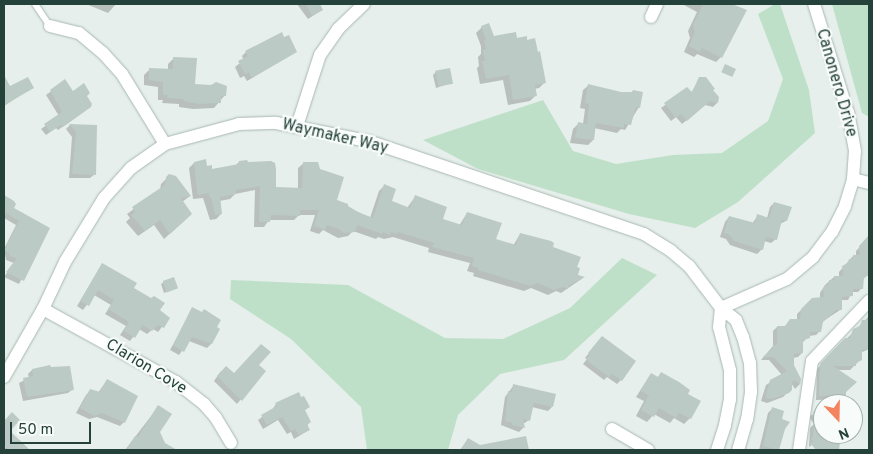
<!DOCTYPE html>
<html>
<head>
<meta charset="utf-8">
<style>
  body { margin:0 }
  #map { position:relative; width:873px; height:454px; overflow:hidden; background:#e6efeb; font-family:Overpass,sans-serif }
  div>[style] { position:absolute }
  .green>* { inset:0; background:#bfe0c8 }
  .shadow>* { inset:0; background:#0003 }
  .building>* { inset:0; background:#bbcac4; transform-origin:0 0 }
  .roads { filter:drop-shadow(0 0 1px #a8b8b2) drop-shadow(0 0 1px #a8b8b2) }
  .service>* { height:6px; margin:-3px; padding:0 3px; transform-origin:3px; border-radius:3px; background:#fff }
  .minor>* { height:12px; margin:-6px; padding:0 6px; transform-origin:6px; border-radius:6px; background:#fff }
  span { translate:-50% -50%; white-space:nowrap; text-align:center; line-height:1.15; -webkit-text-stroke:4.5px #f7fbf9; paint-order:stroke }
  .street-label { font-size:16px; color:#24423a }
  .frame { position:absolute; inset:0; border:5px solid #24423a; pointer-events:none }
  .north { position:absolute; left:813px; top:394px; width:50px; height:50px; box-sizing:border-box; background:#f7fbf9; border:1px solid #a3b1ad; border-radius:50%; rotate:159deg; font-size:14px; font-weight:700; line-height:20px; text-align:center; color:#24423a }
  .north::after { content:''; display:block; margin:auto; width:18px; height:22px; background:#f4845f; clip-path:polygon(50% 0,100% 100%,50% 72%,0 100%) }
  .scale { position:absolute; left:10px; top:422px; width:81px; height:22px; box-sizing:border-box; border:2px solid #24423a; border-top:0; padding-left:6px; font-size:15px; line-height:18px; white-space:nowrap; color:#24423a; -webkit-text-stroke:4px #f7fbf9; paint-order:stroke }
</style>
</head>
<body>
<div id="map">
  <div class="green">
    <div style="clip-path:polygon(775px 4px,780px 4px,809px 90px,815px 133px,738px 202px,695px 228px,629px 214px,478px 169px,423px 140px,543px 100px,573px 151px,616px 164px,673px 155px,722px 153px,768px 121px,783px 79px,758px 14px)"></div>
    <div style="clip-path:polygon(832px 4px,869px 4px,869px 117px,862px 113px)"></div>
    <div style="clip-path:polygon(622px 258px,657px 275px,564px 360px,500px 374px,458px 415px,448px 450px,367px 450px,361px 407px,291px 339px,230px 299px,231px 280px,348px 285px,445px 338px,503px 339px,570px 308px)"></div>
  </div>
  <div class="shadow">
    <div style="clip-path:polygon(86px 4px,116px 4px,108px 13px)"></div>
    <div style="clip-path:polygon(297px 4px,318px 4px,322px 10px,308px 19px)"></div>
    <div style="clip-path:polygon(682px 4px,731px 4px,745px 11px,721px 57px,716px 62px,697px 54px,694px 57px,684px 52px,690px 38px,688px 31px,697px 12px)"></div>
    <div style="clip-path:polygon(482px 27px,493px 37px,516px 39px,545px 82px,539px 88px,534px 89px,535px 96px,530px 101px,508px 105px,503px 80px,480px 84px,477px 68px,479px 66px,478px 57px,481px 54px,481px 46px,476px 33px)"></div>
    <div style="clip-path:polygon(246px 52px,296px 52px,247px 81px,244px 76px,240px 78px,235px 67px,244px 60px,242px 56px)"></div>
    <div style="clip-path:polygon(174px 58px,194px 85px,225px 95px,214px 108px,193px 109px,179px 107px,179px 104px,162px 103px,163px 100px,158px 100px,158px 87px,144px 85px,144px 75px,150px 69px,168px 70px,168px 64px)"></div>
    <div style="clip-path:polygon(436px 72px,451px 83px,436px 88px,433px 75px)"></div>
    <div style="clip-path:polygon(4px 78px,9px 88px,33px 87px,4px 106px)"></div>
    <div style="clip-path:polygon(700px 79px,717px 103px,713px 107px,705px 105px,682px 124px,676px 117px,671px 121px,661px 108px,687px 89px,691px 93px)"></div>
    <div style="clip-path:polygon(65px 81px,73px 92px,86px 96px,90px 107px,58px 130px,56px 128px,46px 135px,41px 129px,59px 116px,46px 95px)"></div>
    <div style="clip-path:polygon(589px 85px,621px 93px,639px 107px,625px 130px,621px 129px,617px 133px,594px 128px,593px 140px,588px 145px,570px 143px,573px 129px,578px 124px,583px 124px,585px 109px,580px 108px,583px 90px)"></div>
    <div style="clip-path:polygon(70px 125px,95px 126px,95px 174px,90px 178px,69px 178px,72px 137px,66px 129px)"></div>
    <div style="clip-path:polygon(239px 162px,274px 189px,298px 189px,298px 168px,304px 163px,335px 201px,370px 218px,379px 191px,384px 186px,390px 202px,407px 208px,415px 197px,441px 220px,459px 226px,467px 213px,495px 240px,513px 246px,520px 234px,551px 248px,576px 267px,576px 275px,583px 278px,561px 293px,556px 291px,548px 295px,531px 288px,524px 291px,473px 276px,474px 273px,467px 271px,470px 263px,428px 252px,429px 248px,393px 237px,384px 239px,378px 237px,376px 239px,353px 231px,348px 236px,338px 238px,323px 230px,319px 234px,310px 231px,315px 215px,299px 215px,294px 220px,269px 220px,264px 227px,254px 227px,255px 190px,235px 194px,230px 199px,219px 201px,221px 214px,216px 219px,210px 220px,203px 198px,193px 199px,189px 168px,194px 163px,211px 170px,235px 166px)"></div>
    <div style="clip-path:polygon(167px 178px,190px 196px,182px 202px,185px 220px,164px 239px,154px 225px,138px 236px,126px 222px,130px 218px,127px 214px,160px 190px,161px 184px)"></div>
    <div style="clip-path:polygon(4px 196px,13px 202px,12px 209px,48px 228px,19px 284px,4px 277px,14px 263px,6px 260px,4px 249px,16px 225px,4px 218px)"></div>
    <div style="clip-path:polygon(774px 203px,786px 221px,780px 224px,776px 239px,771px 243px,764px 241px,762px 249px,757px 254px,730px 245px,726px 239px,720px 237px,725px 222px,729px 217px,752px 224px,758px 215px,767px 218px,770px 207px)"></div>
    <div style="clip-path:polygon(869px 237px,869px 274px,863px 279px,862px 288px,858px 292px,852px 292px,848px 300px,841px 300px,840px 310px,822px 322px,820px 331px,816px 335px,809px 336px,802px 343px,802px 353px,798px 357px,793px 358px,793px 365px,800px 379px,799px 385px,795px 389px,791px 383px,790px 390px,783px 397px,767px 403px,761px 401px,766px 385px,782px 375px,769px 360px,761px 360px,773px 346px,773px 331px,777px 327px,785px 327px,797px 320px,797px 314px,812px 299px,820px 299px,820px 293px,825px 285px,834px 277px,839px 277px,839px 272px,853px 256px,856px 256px,856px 251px)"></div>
    <div style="clip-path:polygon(103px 264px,168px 319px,158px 332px,153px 329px,147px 334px,139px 329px,130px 341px,120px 335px,126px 326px,105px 314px,111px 305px,94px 295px,83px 310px,77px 306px)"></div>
    <div style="clip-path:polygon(164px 282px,176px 288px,164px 293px,161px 284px)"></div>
    <div style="clip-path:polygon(193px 308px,216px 327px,211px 344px,207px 348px,189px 341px,179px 355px,170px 350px)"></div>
    <div style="clip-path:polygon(869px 316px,869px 349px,860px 353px,861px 359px,850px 370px,836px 370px,845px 395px,841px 399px,816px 400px,817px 369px)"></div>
    <div style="clip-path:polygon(598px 342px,621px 380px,617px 384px,607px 377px,604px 380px,583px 364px,587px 359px,585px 358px)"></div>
    <div style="clip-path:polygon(258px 365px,264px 371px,237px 404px,214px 381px,221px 371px,234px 375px)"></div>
    <div style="clip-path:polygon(49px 367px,73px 389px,68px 393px,23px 401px,19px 383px,29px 378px,28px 374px,32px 370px)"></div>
    <div style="clip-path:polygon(651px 374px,657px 378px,661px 374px,686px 394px,690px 418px,684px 424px,674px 418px,670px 423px,654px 414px,647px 422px,636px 416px,644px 401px,636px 397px)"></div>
    <div style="clip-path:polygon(107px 380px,124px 422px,120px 426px,97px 417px,89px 419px,76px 413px,86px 395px,91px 390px,98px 393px)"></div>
    <div style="clip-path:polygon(514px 385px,552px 407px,548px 411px,532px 407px,529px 420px,523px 424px,523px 428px,519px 432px,501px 425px,505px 397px)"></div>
    <div style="clip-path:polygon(276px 404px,308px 407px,304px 411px,309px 430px,294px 439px,291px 432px,287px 434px,278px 420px,263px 429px,258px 420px,272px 410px)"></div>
    <div style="clip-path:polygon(158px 407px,158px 432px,164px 444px,174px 450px,125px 450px)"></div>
    <div style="clip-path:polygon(823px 407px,823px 434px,828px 434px,809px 447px,810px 428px,814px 424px,809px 417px)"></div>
    <div style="clip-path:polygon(772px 409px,781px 420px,778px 450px,759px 450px,768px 413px)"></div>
    <div style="clip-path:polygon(12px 414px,8px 431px,25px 448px,23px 450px,4px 449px,6px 447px,4px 445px,4px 423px)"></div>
    <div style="clip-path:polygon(525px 437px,528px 450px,460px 450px,468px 439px,480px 446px)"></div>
  </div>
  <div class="building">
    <div style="clip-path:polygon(306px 4px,320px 4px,323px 10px,312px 16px)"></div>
    <div style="clip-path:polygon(703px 4px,732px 4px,747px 10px,722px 58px,702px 48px,700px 52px,689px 46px,695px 32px,693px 25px)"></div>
    <div style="clip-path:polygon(489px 23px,494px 36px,516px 32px,517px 38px,527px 36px,527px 40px,535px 38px,538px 52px,540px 51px,546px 83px,535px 85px,537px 96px,513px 100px,509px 75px,486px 79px,482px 61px,485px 61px,483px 50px,486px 49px,484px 40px,486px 40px,481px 26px)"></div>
    <div style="clip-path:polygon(282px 32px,284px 37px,289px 35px,297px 52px,252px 78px,249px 72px,245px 74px,238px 61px,248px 56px,245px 51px)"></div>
    <div style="clip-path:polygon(173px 57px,197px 58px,195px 84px,211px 85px,216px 82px,227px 86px,226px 96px,221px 96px,221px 103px,199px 104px,184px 101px,184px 99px,167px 98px,168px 95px,163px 95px,163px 82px,149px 80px,149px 68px,173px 69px)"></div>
    <div style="left:725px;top:64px;width:12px;height:9px;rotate:24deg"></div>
    <div style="left:450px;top:68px;width:16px;height:15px;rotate:79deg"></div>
    <div style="clip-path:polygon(4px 75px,10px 86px,28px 77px,34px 88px,4px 105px)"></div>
    <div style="clip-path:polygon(699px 77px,706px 77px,715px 89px,713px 90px,719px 97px,718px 103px,710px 101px,687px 121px,681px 114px,676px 118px,664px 103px,687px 87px,692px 92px)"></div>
    <div style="clip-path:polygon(65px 79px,73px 91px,84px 83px,90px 93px,87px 96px,92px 104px,91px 107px,63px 127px,61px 125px,50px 132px,44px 124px,62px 112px,50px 90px)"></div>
    <div style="clip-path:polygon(588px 84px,621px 92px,632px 92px,633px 90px,643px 92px,640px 108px,637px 107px,635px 110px,631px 125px,624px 124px,624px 128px,596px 123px,594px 140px,575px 138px,578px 122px,587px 124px,589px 104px,585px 103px)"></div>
    <div style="clip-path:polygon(69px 124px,97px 125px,96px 175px,72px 174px,76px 132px)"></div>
    <div style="clip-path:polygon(206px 159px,207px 166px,212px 165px,212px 169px,239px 164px,239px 161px,247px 160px,248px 162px,271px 161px,275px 163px,276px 169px,276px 187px,302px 188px,303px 162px,318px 162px,320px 169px,344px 177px,337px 200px,348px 204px,348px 206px,358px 212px,373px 218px,384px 184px,396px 189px,392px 201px,410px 208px,415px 195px,447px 207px,443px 219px,462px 225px,467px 212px,502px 223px,496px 239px,516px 245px,520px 233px,551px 241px,554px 243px,553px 247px,581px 257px,577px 267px,580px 268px,578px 275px,585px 277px,569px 285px,568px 289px,563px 287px,554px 290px,537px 283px,530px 286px,478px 270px,478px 268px,472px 266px,474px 258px,432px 247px,434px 243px,398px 232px,397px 234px,391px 232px,390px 235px,383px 232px,382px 234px,357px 225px,355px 232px,344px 233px,339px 229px,327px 225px,325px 230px,314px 226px,319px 210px,300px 210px,300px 216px,271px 215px,270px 222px,259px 222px,260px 186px,236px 190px,236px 194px,220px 197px,222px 214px,215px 215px,211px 197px,209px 197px,209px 193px,198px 195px,196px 183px,194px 162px)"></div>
    <div style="clip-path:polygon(169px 174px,176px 176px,191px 196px,181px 198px,192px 214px,170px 234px,160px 220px,145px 231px,131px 215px,135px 212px,132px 207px,165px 185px,166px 177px)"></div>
    <div style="clip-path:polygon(4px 195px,14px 201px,16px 204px,14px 208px,50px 228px,24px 281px,6px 272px,17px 258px,9px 256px,10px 254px,4px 250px,19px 221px,6px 213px,4px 218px)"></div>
    <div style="clip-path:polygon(774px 202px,792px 207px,787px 221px,782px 220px,777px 240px,766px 237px,763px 250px,734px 241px,730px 235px,724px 233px,729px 216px,755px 223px,757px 214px,769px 218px)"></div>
    <div style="clip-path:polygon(869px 235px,869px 275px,864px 277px,863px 289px,853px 289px,853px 296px,842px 297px,842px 310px,836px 310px,823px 322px,821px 332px,810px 332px,810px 338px,803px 340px,803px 353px,794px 354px,794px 365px,801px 379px,800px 385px,795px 380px,792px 382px,792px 390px,789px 393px,772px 399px,765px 398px,770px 380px,787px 371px,773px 357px,763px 357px,773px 348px,773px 345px,777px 345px,777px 326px,785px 326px,790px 319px,800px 319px,801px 309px,812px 298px,824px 297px,823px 288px,829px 284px,829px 280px,834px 280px,834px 276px,843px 276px,842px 266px,848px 263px,849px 259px,853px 259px,853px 255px,860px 255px,859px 246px)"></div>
    <div style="clip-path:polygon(102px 263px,137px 283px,134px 288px,151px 298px,154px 296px,165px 303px,160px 310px,170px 318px,164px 328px,158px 325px,152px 331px,143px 325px,135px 338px,124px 331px,129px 322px,108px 309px,114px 300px,98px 290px,89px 306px,80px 301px)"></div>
    <div style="left:174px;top:277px;width:12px;height:12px;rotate:70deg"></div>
    <div style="clip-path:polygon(192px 307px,202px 312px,204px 309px,221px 320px,217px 327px,220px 329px,212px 344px,192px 337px,184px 352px,173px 345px)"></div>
    <div style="clip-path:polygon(862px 320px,869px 320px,869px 349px,862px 350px,862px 360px,856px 363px,856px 366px,833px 366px,857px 382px,846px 392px,846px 395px,819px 396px,820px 364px,845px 338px,850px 338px,853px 329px,860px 326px)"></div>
    <div style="clip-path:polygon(602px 336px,636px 361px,622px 381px,612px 374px,609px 377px,586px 360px,590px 354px,588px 353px)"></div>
    <div style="clip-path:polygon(261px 344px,271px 352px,259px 365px,266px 371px,242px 401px,217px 376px,226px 366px,234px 373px)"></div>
    <div style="clip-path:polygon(50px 365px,51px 367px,70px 366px,74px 390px,27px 397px,23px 378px,33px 376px,32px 369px)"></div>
    <div style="clip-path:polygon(661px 372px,679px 382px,690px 390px,688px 394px,701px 401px,691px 419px,679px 413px,676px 418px,659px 408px,654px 417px,641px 410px,649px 395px,640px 391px,651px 373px,658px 377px)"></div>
    <div style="clip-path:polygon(107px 379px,138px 396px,125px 423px,102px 413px,94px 416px,80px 408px,90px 389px,100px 392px)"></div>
    <div style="clip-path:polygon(513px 384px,556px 394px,553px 407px,534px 403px,530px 421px,523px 419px,525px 428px,512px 425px,512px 423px,505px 421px,508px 391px,512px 392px)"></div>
    <div style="clip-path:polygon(299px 392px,301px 397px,304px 396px,310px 407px,305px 410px,311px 422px,307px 425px,310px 430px,299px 435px,295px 429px,291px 431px,282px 417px,267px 425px,261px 415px,277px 406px,275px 403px)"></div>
    <div style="clip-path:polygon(158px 405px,172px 414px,160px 432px,165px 443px,177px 450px,126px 450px,135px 436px,138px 437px)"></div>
    <div style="clip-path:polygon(823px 405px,823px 434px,841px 434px,839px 450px,816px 450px,810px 443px,813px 441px,811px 439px,813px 437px,814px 423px,818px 420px,813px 412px)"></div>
    <div style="clip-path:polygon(772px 407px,784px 411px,782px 419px,790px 422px,785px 429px,779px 450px,763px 446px)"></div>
    <div style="clip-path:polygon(12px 412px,20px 420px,10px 431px,30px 450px,9px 450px,4px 444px,4px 421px)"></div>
    <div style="clip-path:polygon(526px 436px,529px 450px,461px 450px,468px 438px,480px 445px)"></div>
  </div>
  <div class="roads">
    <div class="service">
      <div style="left:35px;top:4px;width:27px;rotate:56deg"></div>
    </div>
    <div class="minor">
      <div style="left:651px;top:17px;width:14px;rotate:-65deg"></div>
      <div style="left:50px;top:26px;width:30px;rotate:14deg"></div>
      <div style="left:79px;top:33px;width:31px;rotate:40deg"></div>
      <div style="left:103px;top:53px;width:28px;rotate:48deg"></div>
      <div style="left:122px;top:74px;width:82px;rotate:58.4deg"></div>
      <div style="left:297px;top:126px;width:75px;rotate:-72.1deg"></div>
      <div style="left:320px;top:55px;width:32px;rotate:-55deg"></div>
      <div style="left:338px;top:29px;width:36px;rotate:-44deg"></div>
      <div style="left:853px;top:179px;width:16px;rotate:14deg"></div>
      <div style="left:721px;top:308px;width:72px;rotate:-23.7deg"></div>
      <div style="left:787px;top:279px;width:34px;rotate:-40deg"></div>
      <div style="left:813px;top:257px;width:31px;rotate:-53deg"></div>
      <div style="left:832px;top:232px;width:29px;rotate:-63deg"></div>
      <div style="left:845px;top:206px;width:28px;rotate:-73deg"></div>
      <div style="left:853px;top:179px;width:28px;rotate:-86deg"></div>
      <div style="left:855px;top:151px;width:39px;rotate:-100deg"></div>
      <div style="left:848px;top:113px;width:114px;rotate:-107.3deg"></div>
      <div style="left:43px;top:309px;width:152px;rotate:28.8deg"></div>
      <div style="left:176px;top:382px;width:36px;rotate:38deg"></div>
      <div style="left:204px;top:404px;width:18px;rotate:49deg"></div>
      <div style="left:216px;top:418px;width:29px;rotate:59deg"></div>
      <div style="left:4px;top:377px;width:78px;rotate:-60.2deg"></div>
      <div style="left:43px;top:309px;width:52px;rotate:-64.9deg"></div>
      <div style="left:65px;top:262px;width:75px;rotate:-58.6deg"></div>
      <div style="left:104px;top:198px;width:40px;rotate:-48deg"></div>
      <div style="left:131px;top:168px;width:42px;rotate:-35.2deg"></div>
      <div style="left:165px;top:144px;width:77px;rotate:-15.1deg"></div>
      <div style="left:239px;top:124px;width:37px;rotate:-2deg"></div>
      <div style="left:276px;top:123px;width:94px;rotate:11.1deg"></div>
      <div style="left:368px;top:141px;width:291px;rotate:18.6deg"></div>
      <div style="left:644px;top:234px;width:32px;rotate:32deg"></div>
      <div style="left:671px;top:251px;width:23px;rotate:40deg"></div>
      <div style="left:689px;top:266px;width:53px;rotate:52.7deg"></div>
      <div style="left:721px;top:308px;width:19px;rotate:39deg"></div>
      <div style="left:736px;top:320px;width:18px;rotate:68deg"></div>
      <div style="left:743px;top:337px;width:27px;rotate:75deg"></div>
      <div style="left:750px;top:363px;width:29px;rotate:88deg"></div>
      <div style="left:751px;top:392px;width:27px;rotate:98deg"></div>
      <div style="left:747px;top:419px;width:32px;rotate:106deg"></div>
      <div style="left:612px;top:429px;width:42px;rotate:30.3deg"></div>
      <div style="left:717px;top:450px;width:26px;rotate:-72deg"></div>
      <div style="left:725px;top:425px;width:25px;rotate:-79deg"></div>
      <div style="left:730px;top:400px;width:30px;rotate:-90deg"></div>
      <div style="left:730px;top:370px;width:44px;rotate:-104.3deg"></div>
      <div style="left:719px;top:327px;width:19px;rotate:-84deg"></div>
      <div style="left:799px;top:450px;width:90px;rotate:-81.7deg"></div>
      <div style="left:812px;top:361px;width:83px;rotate:-46.5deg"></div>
    </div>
  </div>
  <div class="street-label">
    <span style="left:836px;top:83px;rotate:74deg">Canonero Drive</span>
    <span style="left:335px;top:137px;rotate:13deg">Waymaker Way</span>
    <span style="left:146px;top:367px;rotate:31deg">Clarion Cove</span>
  </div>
  <div class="frame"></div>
  <div class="north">N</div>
  <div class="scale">50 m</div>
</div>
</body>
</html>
